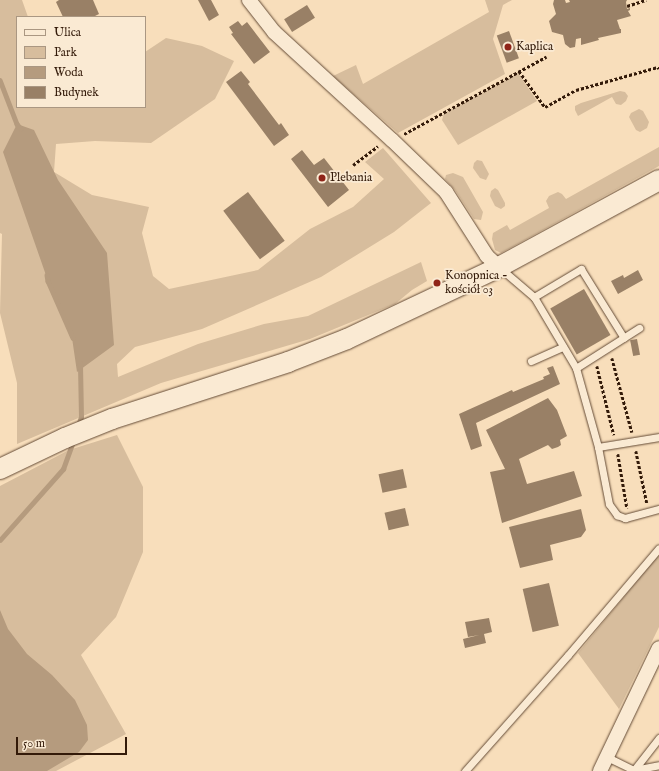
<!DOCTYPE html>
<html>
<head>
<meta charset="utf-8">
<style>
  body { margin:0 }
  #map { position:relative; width:659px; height:771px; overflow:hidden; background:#f8debb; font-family:"IM FELL English",serif }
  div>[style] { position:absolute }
  .green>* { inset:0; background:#d7bd9d }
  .water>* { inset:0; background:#b59b7e }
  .stream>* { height:4.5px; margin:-2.25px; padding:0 2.25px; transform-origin:2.25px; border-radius:2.25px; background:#b59b7e }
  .building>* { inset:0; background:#998066; transform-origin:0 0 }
  .path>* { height:2.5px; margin-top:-1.25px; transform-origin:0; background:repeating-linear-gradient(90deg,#331a09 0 3px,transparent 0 5px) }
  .roads { filter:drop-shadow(0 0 1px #644b36) drop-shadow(0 0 1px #644b36) }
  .lane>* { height:7px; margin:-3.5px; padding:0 3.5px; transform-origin:3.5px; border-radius:3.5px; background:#faead3 }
  .street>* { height:14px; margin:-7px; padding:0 7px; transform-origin:7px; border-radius:7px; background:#faead3 }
  .secondary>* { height:20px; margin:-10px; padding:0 10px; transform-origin:10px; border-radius:10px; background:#faead3 }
  .dots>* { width:11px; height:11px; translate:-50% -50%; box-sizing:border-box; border:2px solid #faead3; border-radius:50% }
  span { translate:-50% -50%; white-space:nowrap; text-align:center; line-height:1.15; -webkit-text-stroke:3.5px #faead3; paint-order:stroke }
  .poi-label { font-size:12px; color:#331a09 }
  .left { translate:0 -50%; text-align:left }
  .legend { position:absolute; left:16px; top:16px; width:130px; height:92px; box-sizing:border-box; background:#faead3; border:1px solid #aa9782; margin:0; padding:5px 7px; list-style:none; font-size:12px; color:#331a09 }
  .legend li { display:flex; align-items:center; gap:8px; height:20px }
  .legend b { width:20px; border:1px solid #aa9782 }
  .scale { position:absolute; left:16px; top:737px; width:111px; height:18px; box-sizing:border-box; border:2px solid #331a09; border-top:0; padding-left:5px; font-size:12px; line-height:14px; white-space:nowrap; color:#331a09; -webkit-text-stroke:3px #faead3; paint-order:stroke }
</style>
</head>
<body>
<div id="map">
  <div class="green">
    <div style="clip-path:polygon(0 0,22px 0,28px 17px,17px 17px,17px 107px,145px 107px,145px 52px,166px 38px,202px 46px,234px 61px,215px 99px,151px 143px,95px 141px,56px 144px,54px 172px,92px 195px,149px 207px,142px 233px,153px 276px,169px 289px,258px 270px,310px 229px,353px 207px,384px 179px,365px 162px,383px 148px,431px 203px,394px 232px,321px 277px,202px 329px,135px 347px,117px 364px,118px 377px,198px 344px,264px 324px,308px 316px,421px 262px,427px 281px,412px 290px,395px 304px,310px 339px,161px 383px,17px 444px,17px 383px,0 313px,2px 234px,0 233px)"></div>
    <div style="clip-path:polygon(485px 0,512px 0,503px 5px,493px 39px,505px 74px,398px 133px,333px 76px,356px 65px,363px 84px,489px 12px)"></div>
    <div style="clip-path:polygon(518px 73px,537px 101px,458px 145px,442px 120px,444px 113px)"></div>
    <div style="clip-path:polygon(620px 91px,625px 92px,628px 96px,626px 101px,621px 105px,616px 104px,612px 97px,578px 116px,575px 110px,575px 106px,581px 103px)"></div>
    <div style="clip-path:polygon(639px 109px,643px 111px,649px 122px,647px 128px,640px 132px,636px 130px,629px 117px,631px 113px)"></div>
    <div style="clip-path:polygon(659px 147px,659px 166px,501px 253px,495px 250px,492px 239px,493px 233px,507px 225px,510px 230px,549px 208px,546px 201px,549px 196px,558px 192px,562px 194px,566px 199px)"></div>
    <div style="clip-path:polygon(477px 160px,482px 161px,489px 174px,486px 180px,480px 178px,473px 168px,474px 163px)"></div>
    <div style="clip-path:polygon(453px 173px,463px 177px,483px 212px,481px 220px,474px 219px,455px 190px,445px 179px,446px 175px)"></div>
    <div style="clip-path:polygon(495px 188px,498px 190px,505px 203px,505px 206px,501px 209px,495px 206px,490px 196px,491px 191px)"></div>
    <div style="clip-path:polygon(117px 435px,143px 487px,143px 552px,116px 617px,81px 655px,126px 734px,56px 771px,0 771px,0 486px,69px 450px)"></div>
    <div style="clip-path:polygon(659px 554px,659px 627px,619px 709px,578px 653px)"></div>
  </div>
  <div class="water">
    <div style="clip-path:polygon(17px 124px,34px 130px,58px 180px,107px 253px,114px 345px,77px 372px,71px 331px,48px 281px,3px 152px)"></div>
    <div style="clip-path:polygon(0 610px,8px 629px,27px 654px,52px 675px,75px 700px,87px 725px,88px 740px,79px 752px,47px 771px,0 771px)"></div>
  </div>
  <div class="stream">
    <div style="left:0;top:80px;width:47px;rotate:68.9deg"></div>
    <div style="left:17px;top:124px;width:6px;rotate:51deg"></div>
    <div style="left:47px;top:275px;width:6px;rotate:81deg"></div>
    <div style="left:48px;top:281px;width:62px;rotate:66.3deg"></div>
    <div style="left:78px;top:426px;width:9px;rotate:-72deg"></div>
    <div style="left:81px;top:417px;width:53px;rotate:-91.1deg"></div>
    <div style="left:0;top:540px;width:95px;rotate:-48.4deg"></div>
    <div style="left:63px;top:469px;width:30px;rotate:-70deg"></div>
  </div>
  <div class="building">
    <div style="clip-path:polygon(59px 0,93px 0,99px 14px,93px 17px,63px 17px,56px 2px)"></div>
    <div style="clip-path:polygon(198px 0,211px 0,219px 15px,209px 21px)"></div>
    <div style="clip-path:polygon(554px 0,565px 0,566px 3px,570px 2px,569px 0,627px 0,626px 2px,627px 9px,630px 8px,630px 10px,628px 11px,631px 16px,617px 20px,620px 29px,621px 29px,621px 33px,598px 38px,599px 40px,581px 45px,581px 38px,576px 39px,575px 47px,570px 48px,565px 44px,563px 35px,552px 32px,549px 21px,556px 14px,553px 4px)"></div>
    <div style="left:307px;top:5px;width:15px;height:27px;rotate:58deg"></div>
    <div style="clip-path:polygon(238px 21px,242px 26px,247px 22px,270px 52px,254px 64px,231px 34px,233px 33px,229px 27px)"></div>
    <div style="left:509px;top:31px;width:29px;height:13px;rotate:70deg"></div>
    <div style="clip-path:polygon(241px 71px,250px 82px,248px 84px,279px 125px,281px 123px,289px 135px,274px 146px,226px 82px)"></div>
    <div style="clip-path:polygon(302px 150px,314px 165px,324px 158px,349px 190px,328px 207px,291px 159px)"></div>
    <div style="left:248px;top:192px;width:61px;height:31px;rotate:53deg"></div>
    <div style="clip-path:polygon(638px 270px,643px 280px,618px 294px,611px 281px,623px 275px,624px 278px)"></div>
    <div style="left:584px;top:289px;width:53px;height:39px;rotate:60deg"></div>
    <div style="left:637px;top:339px;width:16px;height:7px;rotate:79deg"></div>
    <div style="clip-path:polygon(553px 366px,560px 384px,476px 423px,482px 446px,471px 450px,459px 414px,512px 390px,513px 392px,544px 379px,543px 377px,550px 374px,547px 368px)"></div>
    <div style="clip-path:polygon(548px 398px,557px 410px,567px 436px,560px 440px,561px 445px,558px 447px,552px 449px,548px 445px,519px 459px,527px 484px,574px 471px,582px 496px,502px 523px,490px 472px,505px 469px,486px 430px)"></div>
    <div style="left:403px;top:469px;width:19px;height:25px;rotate:78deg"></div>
    <div style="left:405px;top:508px;width:18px;height:21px;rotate:77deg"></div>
    <div style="clip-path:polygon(581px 509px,586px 530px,581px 537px,550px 545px,553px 560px,520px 568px,509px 527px)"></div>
    <div style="left:549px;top:583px;width:44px;height:27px;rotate:77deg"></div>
    <div style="clip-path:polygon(489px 618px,492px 632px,484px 634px,486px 643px,465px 648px,463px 639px,479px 635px,468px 637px,465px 622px)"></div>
  </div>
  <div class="path">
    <div style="left:627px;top:6px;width:20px;rotate:-18deg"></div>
    <div style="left:519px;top:71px;width:44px;rotate:54.2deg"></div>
    <div style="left:545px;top:107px;width:35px;rotate:-29deg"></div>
    <div style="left:576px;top:90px;width:85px;rotate:-15.7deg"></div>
    <div style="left:658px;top:67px;width:2px;rotate:63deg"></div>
    <div style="left:404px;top:134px;width:162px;rotate:-28.5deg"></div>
    <div style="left:353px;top:165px;width:31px;rotate:-37deg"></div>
    <div style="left:612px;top:358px;width:77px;rotate:74.9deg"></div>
    <div style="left:597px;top:366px;width:71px;rotate:76.2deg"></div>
    <div style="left:636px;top:451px;width:53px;rotate:78.1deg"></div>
    <div style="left:618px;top:454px;width:55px;rotate:80.5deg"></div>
  </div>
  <div class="roads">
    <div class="lane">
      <div style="left:500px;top:268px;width:45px;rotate:40.5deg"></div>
      <div style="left:534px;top:297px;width:82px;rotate:59.4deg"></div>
      <div style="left:576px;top:368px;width:82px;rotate:74.4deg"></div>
      <div style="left:598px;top:447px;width:58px;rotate:79.1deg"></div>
      <div style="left:609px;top:504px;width:14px;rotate:54deg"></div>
      <div style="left:617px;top:515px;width:9px;rotate:21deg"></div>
      <div style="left:625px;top:518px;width:35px;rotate:-15deg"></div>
      <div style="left:534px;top:297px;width:55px;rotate:-30.8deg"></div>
      <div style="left:581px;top:269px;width:81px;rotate:58.1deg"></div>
      <div style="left:531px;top:361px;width:35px;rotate:-24deg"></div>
      <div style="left:576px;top:368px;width:75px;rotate:-32.4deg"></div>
      <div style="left:598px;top:447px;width:62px;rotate:-9.3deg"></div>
      <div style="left:607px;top:757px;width:30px;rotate:26deg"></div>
      <div style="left:634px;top:770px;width:25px;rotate:-11deg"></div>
      <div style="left:634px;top:770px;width:41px;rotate:-52deg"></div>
      <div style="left:465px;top:771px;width:155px;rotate:-48.4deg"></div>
      <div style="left:568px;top:655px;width:140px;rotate:-49.6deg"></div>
    </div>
    <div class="street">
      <div style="left:249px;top:0;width:41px;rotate:52deg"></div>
      <div style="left:274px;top:32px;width:160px;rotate:42.5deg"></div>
      <div style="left:392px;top:140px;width:75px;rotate:43.9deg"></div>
      <div style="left:446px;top:192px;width:76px;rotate:57.4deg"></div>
      <div style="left:487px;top:256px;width:16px;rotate:43deg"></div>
      <div style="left:600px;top:771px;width:136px;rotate:-64.4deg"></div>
    </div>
    <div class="secondary">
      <div style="left:0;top:469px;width:72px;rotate:-25.5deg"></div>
      <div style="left:65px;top:438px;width:51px;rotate:-22deg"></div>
      <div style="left:112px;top:419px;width:185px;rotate:-17.9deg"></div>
      <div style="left:288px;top:362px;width:63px;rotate:-21.3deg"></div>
      <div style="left:347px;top:339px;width:168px;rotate:-25.3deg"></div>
      <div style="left:499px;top:267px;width:182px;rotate:-28.5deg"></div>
    </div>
  </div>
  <div class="dots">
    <div style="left:508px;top:47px;background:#8f2418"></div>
    <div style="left:322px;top:178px;background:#8f2418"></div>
    <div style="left:437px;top:283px;background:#8f2418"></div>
  </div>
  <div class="poi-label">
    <span class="left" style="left:516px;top:47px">Kaplica</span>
    <span class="left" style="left:330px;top:178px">Plebania</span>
    <span class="left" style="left:445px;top:283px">Konopnica -<br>kościół 03</span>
  </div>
  <ul class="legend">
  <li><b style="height:5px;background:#faead3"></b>Ulica</li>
  <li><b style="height:11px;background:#d7bd9d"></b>Park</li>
  <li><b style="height:11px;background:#b59b7e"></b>Woda</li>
  <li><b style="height:11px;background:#998066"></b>Budynek</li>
  </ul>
  <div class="scale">50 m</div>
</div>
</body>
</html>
